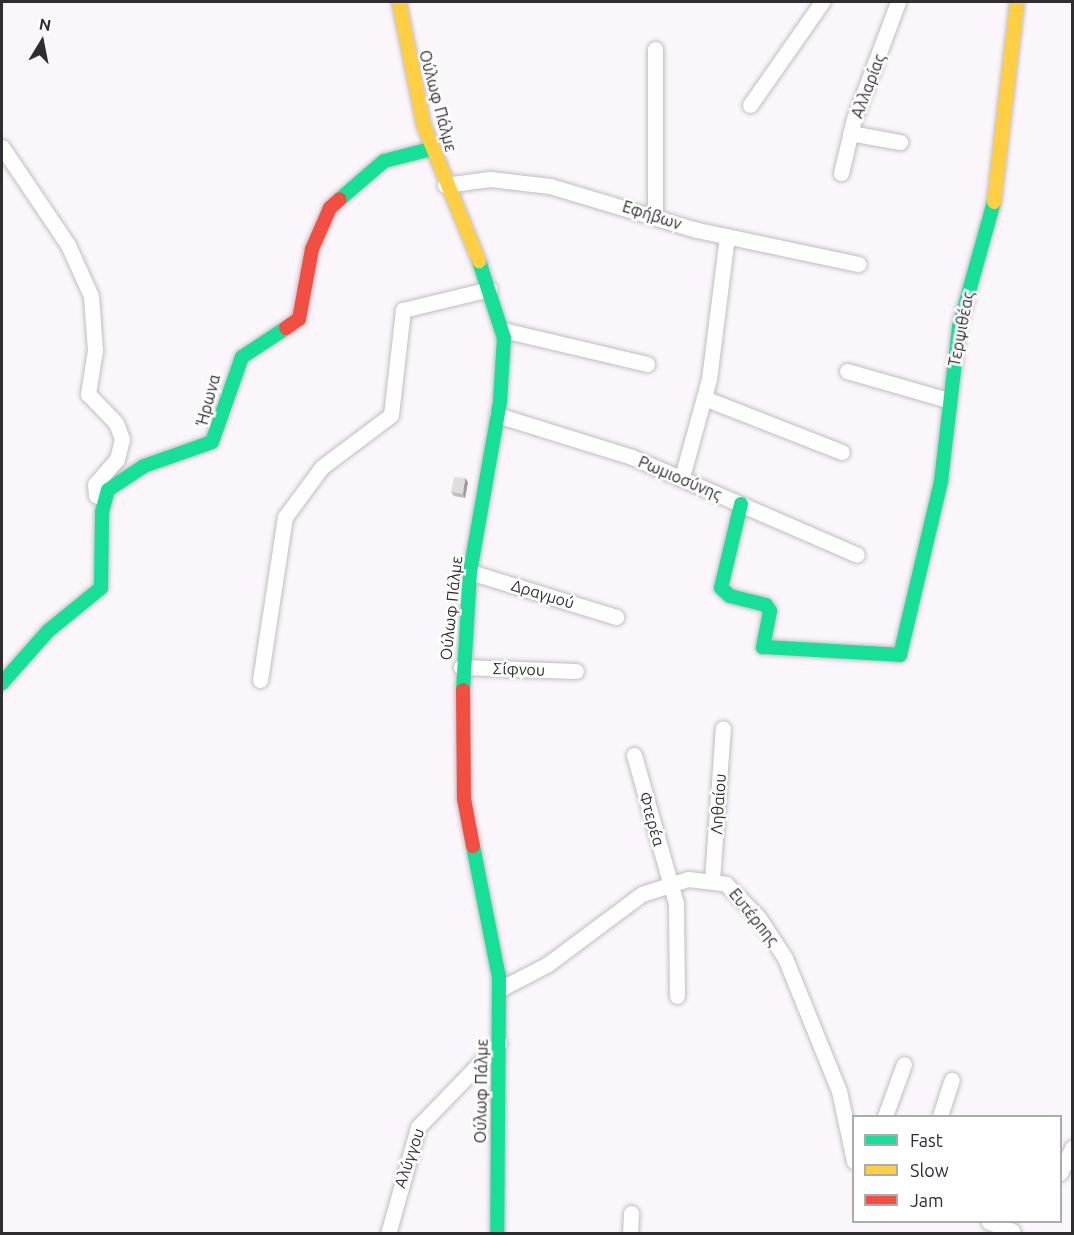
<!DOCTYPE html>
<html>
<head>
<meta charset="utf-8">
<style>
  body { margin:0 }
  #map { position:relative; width:1074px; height:1235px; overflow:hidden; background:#fbf6fc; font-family:Ubuntu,sans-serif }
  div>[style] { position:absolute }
  .roads { filter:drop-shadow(0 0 2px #c1bdc2) drop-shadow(0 0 2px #c1bdc2) }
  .street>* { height:15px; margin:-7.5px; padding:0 7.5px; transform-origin:7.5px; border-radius:7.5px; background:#fefeff }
  .fast>* { height:14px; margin:-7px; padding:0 7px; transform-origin:7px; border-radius:7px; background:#16e098 }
  .slow>* { height:14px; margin:-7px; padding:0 7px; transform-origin:7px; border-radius:7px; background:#ffcf43 }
  .jam>* { height:14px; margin:-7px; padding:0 7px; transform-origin:7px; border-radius:7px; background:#f24e42 }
  .wall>* { inset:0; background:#c2bebe }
  .shaded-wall>* { inset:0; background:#9e9b9b }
  .building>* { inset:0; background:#e1dddd }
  span { translate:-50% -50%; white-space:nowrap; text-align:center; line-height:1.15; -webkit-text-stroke:5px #fff; paint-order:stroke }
  .street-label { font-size:16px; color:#302d32 }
  .frame { position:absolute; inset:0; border:3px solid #302d32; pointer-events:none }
  .legend { position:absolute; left:852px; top:1115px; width:210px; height:108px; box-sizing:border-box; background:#fff; border:2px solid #acabad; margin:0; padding:8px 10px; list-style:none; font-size:18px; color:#302d32 }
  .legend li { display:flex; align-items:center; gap:12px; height:30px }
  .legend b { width:30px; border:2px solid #acabad }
  .north { position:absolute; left:12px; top:12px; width:60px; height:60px; -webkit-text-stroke:4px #fff; paint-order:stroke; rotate:10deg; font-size:16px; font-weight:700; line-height:24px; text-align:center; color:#302d32 }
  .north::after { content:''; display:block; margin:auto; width:21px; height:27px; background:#302d32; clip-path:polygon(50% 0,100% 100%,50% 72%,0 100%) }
</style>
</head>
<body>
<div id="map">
  <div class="roads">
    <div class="street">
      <div style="left:655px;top:49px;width:168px;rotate:90deg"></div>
      <div style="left:750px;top:105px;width:126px;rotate:-55deg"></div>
      <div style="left:850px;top:133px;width:51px;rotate:10.2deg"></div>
      <div style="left:2px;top:147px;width:118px;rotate:56deg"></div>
      <div style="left:68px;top:245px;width:56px;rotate:65.7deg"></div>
      <div style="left:91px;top:296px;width:54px;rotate:85.8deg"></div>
      <div style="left:95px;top:350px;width:45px;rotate:99deg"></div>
      <div style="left:88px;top:394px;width:40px;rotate:46deg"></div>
      <div style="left:116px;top:423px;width:17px;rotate:69deg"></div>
      <div style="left:122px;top:439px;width:21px;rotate:104deg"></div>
      <div style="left:117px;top:459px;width:33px;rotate:131deg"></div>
      <div style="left:95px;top:484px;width:11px;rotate:85deg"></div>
      <div style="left:96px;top:495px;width:9px;rotate:27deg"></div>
      <div style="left:841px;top:173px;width:56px;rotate:-76.5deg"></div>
      <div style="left:854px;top:119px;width:125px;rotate:-69.4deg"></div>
      <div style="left:445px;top:185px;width:45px;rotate:-7.6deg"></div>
      <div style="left:490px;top:179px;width:60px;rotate:6.7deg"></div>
      <div style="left:550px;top:186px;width:153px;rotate:16.7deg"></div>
      <div style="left:697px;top:230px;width:165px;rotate:11.9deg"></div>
      <div style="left:503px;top:330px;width:148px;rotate:13.3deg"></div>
      <div style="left:847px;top:371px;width:105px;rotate:16deg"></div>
      <div style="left:704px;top:398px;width:148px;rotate:21.4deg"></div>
      <div style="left:497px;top:415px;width:141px;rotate:17.3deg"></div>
      <div style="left:632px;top:457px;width:245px;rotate:23.5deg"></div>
      <div style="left:682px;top:477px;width:102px;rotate:-74.6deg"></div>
      <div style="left:709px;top:379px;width:144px;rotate:-82.8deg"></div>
      <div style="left:470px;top:572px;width:153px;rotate:17.1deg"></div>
      <div style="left:461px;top:667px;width:115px;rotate:2deg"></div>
      <div style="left:260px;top:680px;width:165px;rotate:-81.3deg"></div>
      <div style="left:285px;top:517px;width:62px;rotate:-53.5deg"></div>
      <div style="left:322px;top:467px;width:86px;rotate:-37deg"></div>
      <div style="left:391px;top:415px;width:106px;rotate:-83.5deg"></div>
      <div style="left:403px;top:310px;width:89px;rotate:-13.6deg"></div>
      <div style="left:634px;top:755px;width:154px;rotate:74.2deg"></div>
      <div style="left:676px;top:903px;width:93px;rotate:89.4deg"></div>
      <div style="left:712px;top:880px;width:152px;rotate:-85.9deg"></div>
      <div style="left:500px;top:989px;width:54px;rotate:-27.5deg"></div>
      <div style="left:548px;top:964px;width:117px;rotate:-36.7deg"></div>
      <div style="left:642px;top:894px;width:48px;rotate:-18.1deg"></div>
      <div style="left:688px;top:879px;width:38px;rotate:7deg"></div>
      <div style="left:726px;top:884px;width:47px;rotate:45.9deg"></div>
      <div style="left:759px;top:918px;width:48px;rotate:57deg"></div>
      <div style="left:785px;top:958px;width:144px;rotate:67.9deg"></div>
      <div style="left:839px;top:1091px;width:72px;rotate:77.9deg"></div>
      <div style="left:885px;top:1116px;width:55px;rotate:-69.9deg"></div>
      <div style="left:940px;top:1116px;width:38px;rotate:-72deg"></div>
      <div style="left:1060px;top:1173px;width:28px;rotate:-64deg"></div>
      <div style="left:989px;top:1222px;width:25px;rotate:21deg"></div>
      <div style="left:388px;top:1234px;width:111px;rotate:-74.3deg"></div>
      <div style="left:418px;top:1127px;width:117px;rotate:-46deg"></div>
      <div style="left:630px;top:1234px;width:21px;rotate:-87deg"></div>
    </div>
    <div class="fast">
      <div style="left:340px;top:199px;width:58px;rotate:-40.8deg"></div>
      <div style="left:384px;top:161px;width:49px;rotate:-14.3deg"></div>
      <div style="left:741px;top:504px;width:86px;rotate:103.4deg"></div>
      <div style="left:721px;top:588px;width:12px;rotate:42deg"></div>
      <div style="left:730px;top:596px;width:37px;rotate:14deg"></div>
      <div style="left:766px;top:605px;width:7px;rotate:56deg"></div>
      <div style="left:770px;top:611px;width:37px;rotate:101deg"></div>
      <div style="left:763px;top:647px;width:137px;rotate:3.3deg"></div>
      <div style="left:900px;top:655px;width:179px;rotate:-76.7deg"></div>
      <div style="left:941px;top:481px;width:155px;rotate:-83.3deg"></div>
      <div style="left:959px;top:327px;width:130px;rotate:-74.4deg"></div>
      <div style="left:2px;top:683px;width:69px;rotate:-48.5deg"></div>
      <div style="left:48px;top:631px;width:68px;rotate:-39.1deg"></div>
      <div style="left:101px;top:588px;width:76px;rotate:-89.2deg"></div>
      <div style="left:102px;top:512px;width:23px;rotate:-75deg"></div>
      <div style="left:108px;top:490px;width:43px;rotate:-33.7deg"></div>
      <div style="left:144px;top:466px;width:72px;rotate:-19.4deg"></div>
      <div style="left:212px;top:442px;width:90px;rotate:-70.6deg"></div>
      <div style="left:242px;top:357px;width:53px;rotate:-33.4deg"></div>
      <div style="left:463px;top:690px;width:118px;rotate:-86.6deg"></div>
      <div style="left:470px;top:572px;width:174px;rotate:-80deg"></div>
      <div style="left:500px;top:401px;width:63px;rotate:-86.4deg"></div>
      <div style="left:504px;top:338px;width:81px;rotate:-108deg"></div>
      <div style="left:473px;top:846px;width:134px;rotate:78.8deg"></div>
      <div style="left:499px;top:977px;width:257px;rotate:90.4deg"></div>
    </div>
    <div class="slow">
      <div style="left:399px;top:2px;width:126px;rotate:78.6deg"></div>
      <div style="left:424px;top:126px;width:146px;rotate:67.8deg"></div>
      <div style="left:994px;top:202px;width:201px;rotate:-83.4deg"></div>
    </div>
    <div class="jam">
      <div style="left:286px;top:328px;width:16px;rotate:-35deg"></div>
      <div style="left:299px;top:319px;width:71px;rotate:-79.5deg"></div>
      <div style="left:312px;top:249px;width:45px;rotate:-66.3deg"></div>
      <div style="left:330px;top:208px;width:13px;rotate:-42deg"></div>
      <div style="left:463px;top:690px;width:109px;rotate:89.5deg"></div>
      <div style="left:464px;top:799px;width:48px;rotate:79.2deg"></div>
    </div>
  </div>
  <div class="wall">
    <div style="clip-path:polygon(468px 482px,465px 498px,454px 496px,451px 492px)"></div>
  </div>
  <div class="shaded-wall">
    <div style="clip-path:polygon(465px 478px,468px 482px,465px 498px,463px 494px)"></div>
  </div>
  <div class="building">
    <div style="clip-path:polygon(454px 477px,465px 478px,463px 494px,451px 492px)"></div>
  </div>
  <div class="street-label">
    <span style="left:868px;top:86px;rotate:-69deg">Αλλαρίας</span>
    <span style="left:438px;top:101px;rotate:75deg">Ούλωφ Πάλμε</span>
    <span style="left:652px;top:215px;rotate:18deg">Εφήβων</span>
    <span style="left:961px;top:329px;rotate:-79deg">Τερψιθέας</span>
    <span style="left:208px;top:400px;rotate:-75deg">Ήρωνα</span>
    <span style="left:680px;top:478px;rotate:23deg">Ρωμιοσύνης</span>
    <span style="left:543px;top:594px;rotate:17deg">Δραγμού</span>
    <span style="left:451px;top:608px;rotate:-84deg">Ούλωφ Πάλμε</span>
    <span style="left:519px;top:669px;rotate:2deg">Σίφνου</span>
    <span style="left:718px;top:804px;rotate:-86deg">Ληθαίου</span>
    <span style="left:652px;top:819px;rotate:74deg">Φτερέα</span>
    <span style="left:754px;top:917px;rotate:51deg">Ευτέρπης</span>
    <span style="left:481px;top:1091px;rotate:-89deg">Ούλωφ Πάλμε</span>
    <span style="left:409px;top:1158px;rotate:-71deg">Αλύγγου</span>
  </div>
  <div class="frame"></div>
  <ul class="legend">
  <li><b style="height:8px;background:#16e098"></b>Fast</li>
  <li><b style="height:8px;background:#ffcf43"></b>Slow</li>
  <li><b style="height:8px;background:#f24e42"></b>Jam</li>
  </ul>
  <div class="north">N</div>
</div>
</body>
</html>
